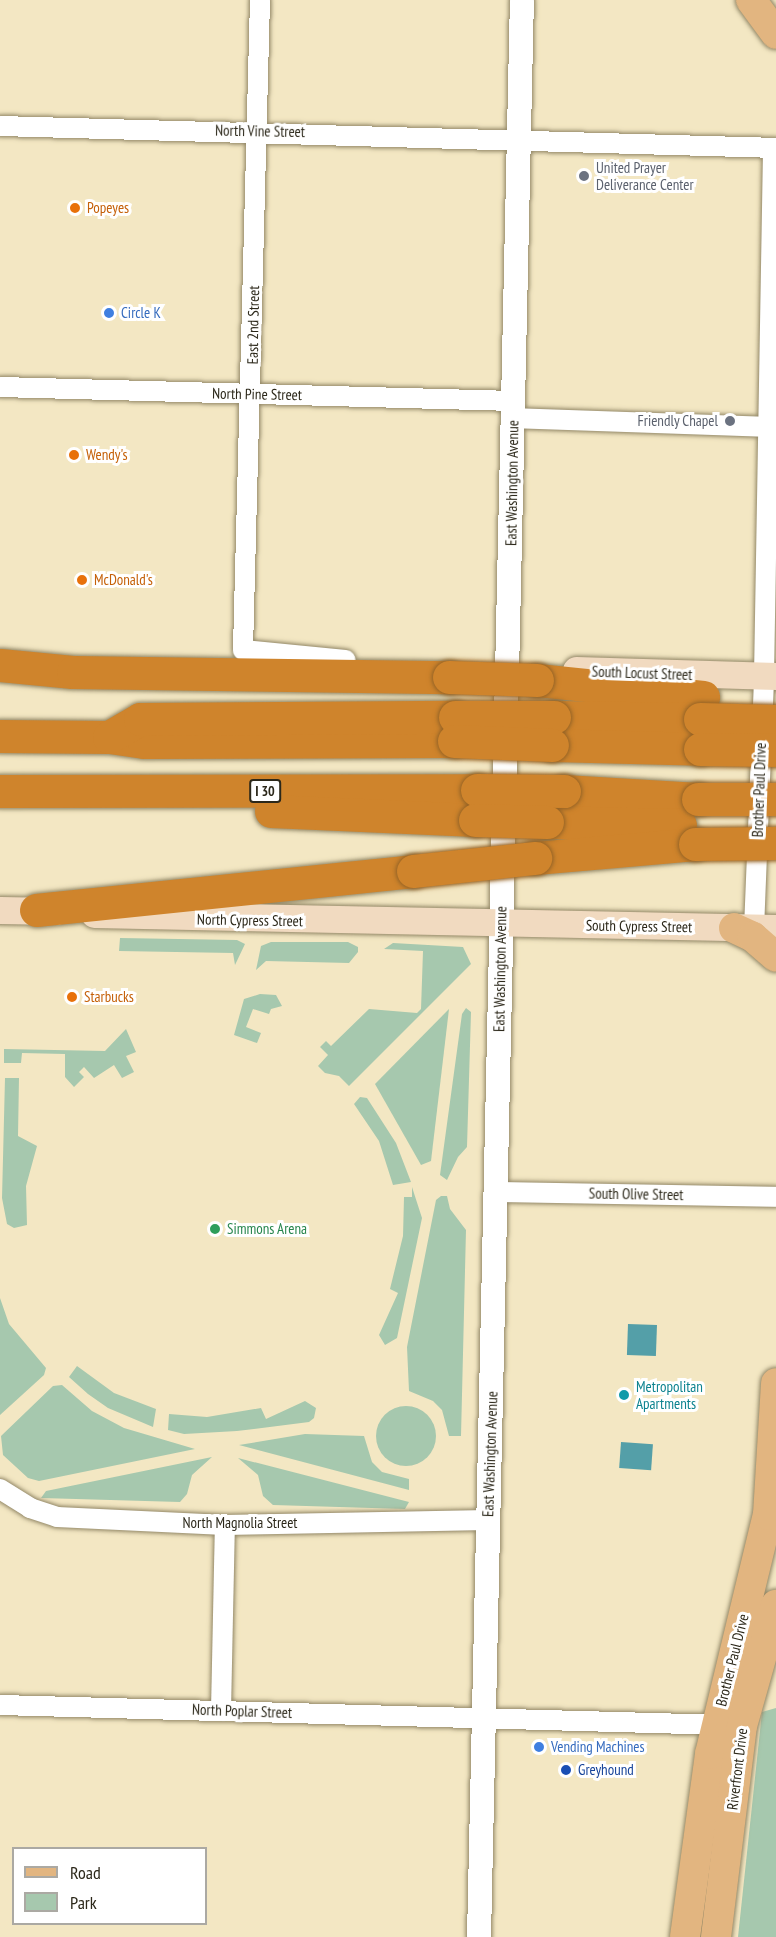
<!DOCTYPE html>
<html>
<head>
<meta charset="utf-8">
<style>
  body { margin:0 }
  #map { position:relative; width:776px; height:1937px; overflow:hidden; background:#f3e7c3; font-family:"PT Sans Narrow",sans-serif }
  div>[style] { position:absolute }
  .green>* { inset:0; background:#a6c8ae }
  .round { border-radius:50% }
  .water>* { inset:0; background:#549fa8; transform-origin:0 0 }
  .roads { filter:drop-shadow(0 0 2px #938867) drop-shadow(0 0 2px #938867) }
  .minor>* { height:20px; margin:-10px; padding:0 10px; transform-origin:10px; border-radius:10px; background:#fff }
  .tertiary>* { height:24px; margin:-12px; padding:0 12px; transform-origin:12px; border-radius:12px; background:#fff }
  .secondary>* { height:27px; margin:-13.5px; padding:0 13.5px; transform-origin:13.5px; border-radius:13.5px; background:#f1dac0 }
  .primary>* { height:30px; margin:-15px; padding:0 15px; transform-origin:15px; border-radius:15px; background:#e2b580 }
  .motorway>* { height:33px; margin:-16.5px; padding:0 16.5px; transform-origin:16.5px; border-radius:16.5px; background:#cf842c }
  .bridges { filter:drop-shadow(0 0 2px #966426) drop-shadow(0 0 2px #966426) }
  .motorway-bridge>* { height:33px; margin:-16.5px; padding:0 16.5px; transform-origin:16.5px; border-radius:16.5px; background:#cf842c }
  .dots>* { width:16px; height:16px; translate:-50% -50%; box-sizing:border-box; border:3px solid #fff; border-radius:50% }
  span { translate:-50% -50%; white-space:nowrap; text-align:center; line-height:1.15; -webkit-text-stroke:6px #fff; paint-order:stroke }
  .shield-label span { padding:2px 4px; background:#fff; border:2px solid; border-radius:4px; -webkit-text-stroke-width:0 }
  .shield-label { font-size:14px; color:#2c281a; font-weight:700 }
  .street-label { font-size:15px; color:#2c281a }
  .worship-label { font-size:15px; color:#5b616d }
  .left { translate:0 -50%; text-align:left }
  .right { translate:-100% -50%; text-align:right }
  .food-label { font-size:15px; color:#c56008 }
  .shop-label { font-size:15px; color:#366cbe }
  .leisure-label { font-size:15px; color:#27864d }
  .culture-label { font-size:15px; color:#0d838f }
  .transit-label { font-size:15px; color:#164399 }
  .legend { position:absolute; left:12px; top:1847px; width:195px; height:78px; box-sizing:border-box; background:#fff; border:2px solid #aba9a3; margin:0; padding:8px 10px; list-style:none; font-size:18px; color:#2c281a }
  .legend li { display:flex; align-items:center; gap:12px; height:30px }
  .legend b { width:30px; border:2px solid #aba9a3 }
</style>
</head>
<body>
<div id="map">
  <div class="green">
    <div style="clip-path:polygon(120px 938px,237px 940px,245px 944px,235px 965px,233px 953px,119px 951px)"></div>
    <div style="clip-path:polygon(271px 942px,348px 942px,358px 947px,358px 952px,349px 963px,266px 961px,256px 970px,261px 946px)"></div>
    <div style="clip-path:polygon(393px 943px,463px 947px,471px 964px,349px 1086px,339px 1076px,325px 1073px,318px 1066px,328px 1055px,320px 1047px,326px 1041px,331px 1046px,369px 1009px,417px 1013px,421px 1009px,423px 951px,384px 949px)"></div>
    <div style="clip-path:polygon(260px 994px,276px 995px,282px 1006px,271px 1009px,269px 1014px,253px 1009px,246px 1027px,261px 1033px,257px 1043px,234px 1035px,244px 999px)"></div>
    <div style="clip-path:polygon(466px 1008px,471px 1012px,467px 1147px,458px 1157px,447px 1180px,440px 1175px,462px 1014px)"></div>
    <div style="clip-path:polygon(449px 1009px,431px 1161px,421px 1165px,375px 1084px)"></div>
    <div style="clip-path:polygon(126px 1029px,136px 1052px,126px 1056px,134px 1072px,122px 1078px,114px 1065px,94px 1078px,84px 1067px,79px 1072px,84px 1077px,74px 1087px,65px 1077px,65px 1054px,22px 1053px,21px 1063px,4px 1063px,4px 1049px,105px 1051px)"></div>
    <div style="clip-path:polygon(5px 1078px,19px 1078px,18px 1136px,37px 1146px,26px 1186px,27px 1225px,14px 1228px,7px 1224px,2px 1198px)"></div>
    <div style="clip-path:polygon(360px 1097px,367px 1098px,396px 1143px,411px 1182px,393px 1185px,379px 1141px,354px 1104px)"></div>
    <div style="clip-path:polygon(412px 1187px,422px 1218px,397px 1338px,385px 1345px,379px 1335px,398px 1293px,390px 1289px,403px 1236px,404px 1197px,412px 1197px)"></div>
    <div style="clip-path:polygon(441px 1196px,447px 1196px,450px 1209px,466px 1230px,461px 1436px,449px 1436px,442px 1410px,433px 1401px,409px 1391px,407px 1347px,436px 1200px)"></div>
    <div style="clip-path:polygon(0 1298px,9px 1324px,46px 1368px,44px 1375px,0 1415px)"></div>
    <div style="clip-path:polygon(77px 1366px,114px 1393px,156px 1409px,153px 1427px,108px 1408px,88px 1394px,69px 1377px)"></div>
    <div style="clip-path:polygon(62px 1385px,92px 1411px,124px 1428px,195px 1449px,39px 1481px,28px 1478px,3px 1455px,1px 1436px,53px 1386px)"></div>
    <div style="clip-path:polygon(305px 1401px,316px 1408px,314px 1418px,309px 1422px,237px 1431px,184px 1434px,168px 1430px,169px 1414px,207px 1417px,261px 1408px,266px 1419px)"></div>
    <div class="round" style="left:376px;top:1406px;width:60px;height:60px"></div>
    <div style="clip-path:polygon(305px 1434px,364px 1436px,372px 1462px,382px 1472px,409px 1479px,409px 1490px,239px 1445px)"></div>
    <div style="clip-path:polygon(212px 1457px,192px 1475px,187px 1494px,180px 1502px,41px 1498px,46px 1491px)"></div>
    <div style="clip-path:polygon(238px 1458px,409px 1502px,405px 1509px,273px 1505px,263px 1496px,258px 1475px)"></div>
    <div style="clip-path:polygon(776px 1708px,776px 1937px,738px 1937px,762px 1712px)"></div>
  </div>
  <div class="water">
    <div style="left:628px;top:1324px;width:29px;height:31px;rotate:2deg"></div>
    <div style="left:621px;top:1442px;width:32px;height:26px;rotate:4deg"></div>
  </div>
  <div class="roads">
    <div class="minor">
      <div style="left:260px;top:0;width:650px;rotate:91.5deg"></div>
      <div style="left:243px;top:650px;width:103px;rotate:5.5deg"></div>
      <div style="left:0;top:126px;width:776px;rotate:1.62deg"></div>
      <div style="left:0;top:387px;width:513px;rotate:1.56deg"></div>
      <div style="left:513px;top:418px;width:263px;rotate:2deg"></div>
      <div style="left:754px;top:929px;width:253px;rotate:-87.7deg"></div>
      <div style="left:764px;top:676px;width:528px;rotate:-89.02deg"></div>
      <div style="left:495px;top:1192px;width:281px;rotate:1deg"></div>
      <div style="left:0;top:1489px;width:36px;rotate:32deg"></div>
      <div style="left:30px;top:1508px;width:28px;rotate:18deg"></div>
      <div style="left:57px;top:1517px;width:168px;rotate:2.7deg"></div>
      <div style="left:225px;top:1525px;width:263px;rotate:-1.1deg"></div>
      <div style="left:0;top:1705px;width:727px;rotate:1.58deg"></div>
      <div style="left:221px;top:1711px;width:186px;rotate:-88.8deg"></div>
    </div>
    <div class="tertiary">
      <div style="left:479px;top:1937px;width:1937px;rotate:-88.73deg"></div>
    </div>
    <div class="secondary">
      <div style="left:576px;top:670px;width:200px;rotate:1.7deg"></div>
      <div style="left:0;top:910px;width:56px;rotate:1deg"></div>
      <div style="left:94px;top:914px;width:682px;rotate:1.18deg"></div>
    </div>
    <div class="primary">
      <div style="left:751px;top:0;width:42px;rotate:53.7deg"></div>
      <div style="left:734px;top:928px;width:21px;rotate:25deg"></div>
      <div style="left:753px;top:937px;width:30px;rotate:41deg"></div>
      <div style="left:685px;top:1937px;width:185px;rotate:-82.2deg"></div>
      <div style="left:710px;top:1754px;width:246px;rotate:-76.4deg"></div>
      <div style="left:768px;top:1515px;width:132px;rotate:-86.5deg"></div>
      <div style="left:716px;top:1937px;width:213px;rotate:-83deg"></div>
      <div style="left:742px;top:1726px;width:126px;rotate:-74.3deg"></div>
    </div>
    <div class="motorway">
      <div style="left:0;top:665px;width:73px;rotate:5.5deg"></div>
      <div style="left:73px;top:672px;width:376px;rotate:0.8deg"></div>
      <div style="left:537px;top:680px;width:167px;rotate:5.8deg"></div>
      <div style="left:554px;top:717px;width:146px;rotate:0.8deg"></div>
      <div style="left:0;top:736px;width:109px;rotate:0.5deg"></div>
      <div style="left:109px;top:737px;width:35px;rotate:8deg"></div>
      <div style="left:144px;top:742px;width:310px;rotate:-0.2deg"></div>
      <div style="left:109px;top:737px;width:36px;rotate:-30deg"></div>
      <div style="left:140px;top:719px;width:315px;rotate:-0.4deg"></div>
      <div style="left:552px;top:745px;width:148px;rotate:1.5deg"></div>
      <div style="left:0;top:791px;width:477px;rotate:-0.1deg"></div>
      <div style="left:564px;top:791px;width:134px;rotate:3.4deg"></div>
      <div style="left:271px;top:811px;width:204px;rotate:2.5deg"></div>
      <div style="left:547px;top:822px;width:133px;rotate:1.3deg"></div>
      <div style="left:535px;top:858px;width:161px;rotate:-5deg"></div>
      <div style="left:36px;top:910px;width:379px;rotate:-5.9deg"></div>
    </div>
  </div>
  <div class="bridges">
    <div class="motorway-bridge">
      <div style="left:449px;top:677px;width:88px;rotate:2deg"></div>
      <div style="left:455px;top:717px;width:99px"></div>
      <div style="left:700px;top:719px;width:76px;rotate:1.5deg"></div>
      <div style="left:454px;top:741px;width:98px;rotate:2.3deg"></div>
      <div style="left:700px;top:749px;width:76px;rotate:0.8deg"></div>
      <div style="left:477px;top:790px;width:87px;rotate:0.7deg"></div>
      <div style="left:698px;top:799px;width:78px"></div>
      <div style="left:475px;top:820px;width:72px;rotate:1.6deg"></div>
      <div style="left:695px;top:844px;width:81px;rotate:-0.7deg"></div>
      <div style="left:413px;top:871px;width:123px;rotate:-6.1deg"></div>
    </div>
  </div>
  <div class="dots">
    <div style="left:584px;top:176px;background:#6b7280"></div>
    <div style="left:75px;top:208px;background:#e8710a"></div>
    <div style="left:109px;top:313px;background:#3f7fe0"></div>
    <div style="left:730px;top:421px;background:#6b7280"></div>
    <div style="left:74px;top:455px;background:#e8710a"></div>
    <div style="left:82px;top:580px;background:#e8710a"></div>
    <div style="left:72px;top:997px;background:#e8710a"></div>
    <div style="left:215px;top:1229px;background:#2e9e5b"></div>
    <div style="left:624px;top:1395px;background:#0f9aa8"></div>
    <div style="left:539px;top:1747px;background:#3f7fe0"></div>
    <div style="left:566px;top:1770px;background:#1a4fb4"></div>
  </div>
  <div class="shield-label">
    <span style="left:265px;top:791px">I 30</span>
  </div>
  <div class="street-label">
    <span style="left:260px;top:131px;rotate:1deg">North Vine Street</span>
    <span style="left:253px;top:325px;rotate:-89deg">East 2nd Street</span>
    <span style="left:257px;top:394px;rotate:1deg">North Pine Street</span>
    <span style="left:512px;top:483px;rotate:-89deg">East Washington Avenue</span>
    <span style="left:642px;top:673px;rotate:2deg">South Locust Street</span>
    <span style="left:759px;top:790px;rotate:-88deg">Brother Paul Drive</span>
    <span style="left:250px;top:920px;rotate:1deg">North Cypress Street</span>
    <span style="left:639px;top:926px;rotate:1deg">South Cypress Street</span>
    <span style="left:500px;top:969px;rotate:-89deg">East Washington Avenue</span>
    <span style="left:636px;top:1194px;rotate:1deg">South Olive Street</span>
    <span style="left:490px;top:1454px;rotate:-88deg">East Washington Avenue</span>
    <span style="left:240px;top:1523px">North Magnolia Street</span>
    <span style="left:732px;top:1660px;rotate:-76deg">Brother Paul Drive</span>
    <span style="left:242px;top:1711px;rotate:2deg">North Poplar Street</span>
    <span style="left:737px;top:1769px;rotate:-83deg">Riverfront Drive</span>
  </div>
  <div class="worship-label">
    <span class="left" style="left:596px;top:176px">United Prayer<br>Deliverance Center</span>
    <span class="right" style="left:718px;top:421px">Friendly Chapel</span>
  </div>
  <div class="food-label">
    <span class="left" style="left:87px;top:208px">Popeyes</span>
    <span class="left" style="left:86px;top:455px">Wendy's</span>
    <span class="left" style="left:94px;top:580px">McDonald's</span>
    <span class="left" style="left:84px;top:997px">Starbucks</span>
  </div>
  <div class="shop-label">
    <span class="left" style="left:121px;top:313px">Circle K</span>
    <span class="left" style="left:551px;top:1747px">Vending Machines</span>
  </div>
  <div class="leisure-label">
    <span class="left" style="left:227px;top:1229px">Simmons Arena</span>
  </div>
  <div class="culture-label">
    <span class="left" style="left:636px;top:1395px">Metropolitan<br>Apartments</span>
  </div>
  <div class="transit-label">
    <span class="left" style="left:578px;top:1770px">Greyhound</span>
  </div>
  <ul class="legend">
  <li><b style="height:8px;background:#e2b580"></b>Road</li>
  <li><b style="height:16px;background:#a6c8ae"></b>Park</li>
  </ul>
</div>
</body>
</html>
